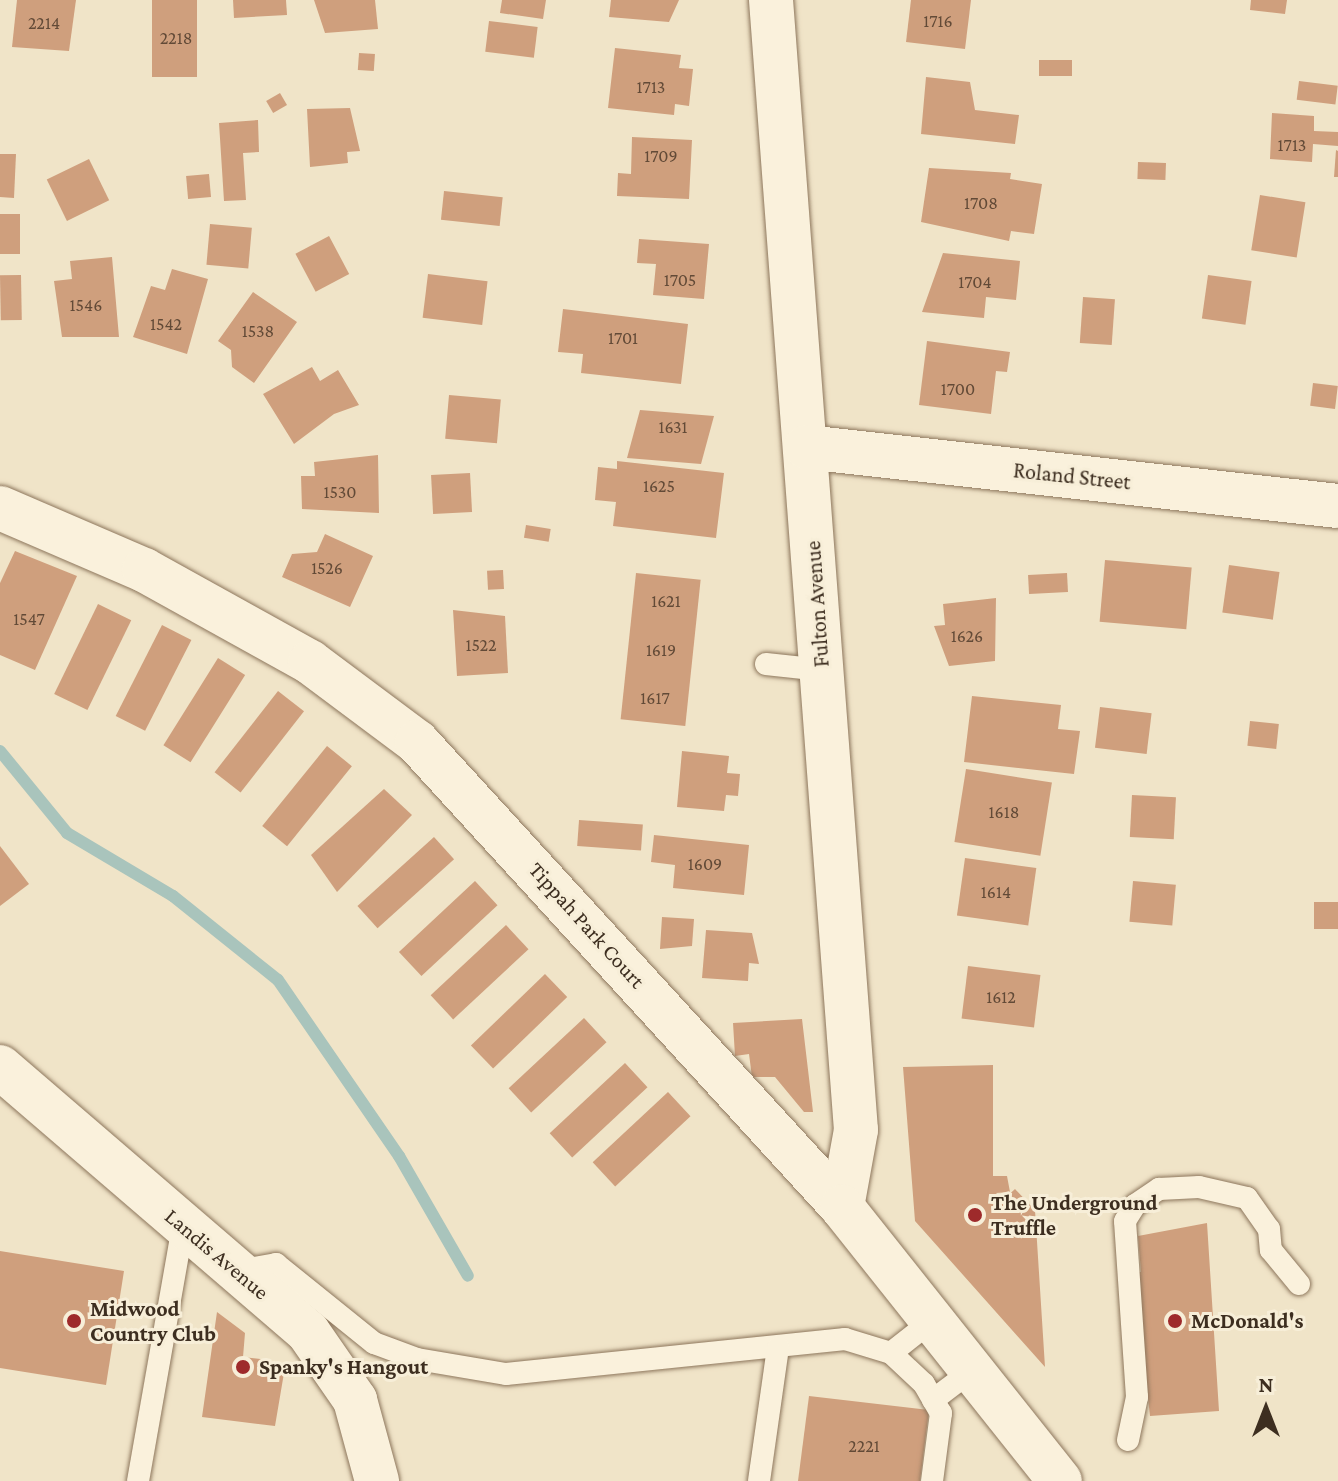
<!DOCTYPE html>
<html>
<head>
<meta charset="utf-8">
<style>
  body { margin:0 }
  #map { position:relative; width:1338px; height:1481px; overflow:hidden; background:#f0e4c8; font-family:"Crimson Pro",serif }
  div>[style] { position:absolute }
  .stream>* { height:12px; margin:-6px; padding:0 6px; transform-origin:6px; border-radius:6px; background:#a9c4bc }
  .building>* { inset:0; background:#cf9f7d; transform-origin:0 0 }
  .roads { filter:drop-shadow(0 0 2px #8d765c) drop-shadow(0 0 2px #8d765c) }
  .lane>* { height:22px; margin:-11px; padding:0 11px; transform-origin:11px; border-radius:11px; background:#faf1dc }
  .street>* { height:44px; margin:-22px; padding:0 22px; transform-origin:22px; border-radius:22px; background:#faf1dc }
  .dots>* { width:22px; height:22px; translate:-50% -50%; box-sizing:border-box; border:4px solid #f7eed8; border-radius:50% }
  span { translate:-50% -50%; white-space:nowrap; text-align:center; line-height:1.15; -webkit-text-stroke:6px #f7eed8; paint-order:stroke }
  .number-label { font-size:18px; color:#624a37 }
  .number-label span { -webkit-text-stroke-width:0 }
  .street-label { font-size:22px; color:#3d2e20 }
  .poi-label { font-size:22px; color:#3d2e20; font-weight:700 }
  .left { translate:0 -50%; text-align:left }
  .north { position:absolute; left:1226px; top:1369px; width:80px; height:80px; -webkit-text-stroke:6px #f7eed8; paint-order:stroke; rotate:0deg; font-size:22px; font-weight:700; line-height:32px; text-align:center; color:#3d2e20 }
  .north::after { content:''; display:block; margin:auto; width:28px; height:36px; background:#3d2e20; clip-path:polygon(50% 0,100% 100%,50% 72%,0 100%) }
</style>
</head>
<body>
<div id="map">
  <div class="stream">
    <div style="left:0;top:751px;width:106px;rotate:50.7deg"></div>
    <div style="left:67px;top:833px;width:123px;rotate:30.7deg"></div>
    <div style="left:173px;top:896px;width:134px;rotate:38.7deg"></div>
    <div style="left:278px;top:980px;width:214px;rotate:55.5deg"></div>
    <div style="left:399px;top:1156px;width:138px;rotate:60.1deg"></div>
  </div>
  <div class="building">
    <div style="clip-path:polygon(17px 0,76px 0,69px 51px,12px 47px)"></div>
    <div style="left:152px;top:0;width:45px;height:77px"></div>
    <div style="clip-path:polygon(233px 0,286px 0,287px 15px,234px 18px)"></div>
    <div style="clip-path:polygon(314px 0,375px 0,378px 29px,325px 33px)"></div>
    <div style="clip-path:polygon(502px 0,546px 0,543px 19px,500px 13px)"></div>
    <div style="clip-path:polygon(611px 0,679px 0,669px 22px,609px 17px)"></div>
    <div style="clip-path:polygon(911px 0,971px 0,965px 49px,906px 42px)"></div>
    <div style="clip-path:polygon(1251px 0,1287px 0,1285px 14px,1250px 10px)"></div>
    <div style="left:489px;top:21px;width:49px;height:31px;rotate:7deg"></div>
    <div style="clip-path:polygon(615px 48px,681px 55px,679px 68px,693px 69px,689px 106px,675px 104px,674px 115px,608px 108px)"></div>
    <div style="left:359px;top:53px;width:16px;height:17px;rotate:4deg"></div>
    <div style="left:1039px;top:60px;width:33px;height:16px"></div>
    <div style="clip-path:polygon(926px 77px,970px 82px,975px 110px,1019px 115px,1015px 144px,921px 134px)"></div>
    <div style="left:1299px;top:81px;width:39px;height:19px;rotate:7deg"></div>
    <div style="left:280px;top:93px;width:14px;height:16px;rotate:60deg"></div>
    <div style="clip-path:polygon(350px 108px,360px 151px,347px 152px,348px 163px,310px 167px,307px 109px)"></div>
    <div style="clip-path:polygon(1272px 113px,1314px 116px,1314px 131px,1338px 132px,1338px 146px,1313px 144px,1312px 162px,1270px 159px)"></div>
    <div style="clip-path:polygon(258px 120px,259px 152px,243px 153px,246px 200px,224px 201px,219px 123px)"></div>
    <div style="clip-path:polygon(632px 137px,692px 140px,689px 199px,617px 196px,618px 173px,631px 174px)"></div>
    <div style="clip-path:polygon(1336px 150px,1338px 151px,1338px 177px,1334px 177px)"></div>
    <div style="clip-path:polygon(0 154px,16px 154px,14px 198px,0 197px)"></div>
    <div style="left:89px;top:159px;width:46px;height:47px;rotate:64deg"></div>
    <div style="left:1138px;top:162px;width:28px;height:17px;rotate:2deg"></div>
    <div style="clip-path:polygon(929px 168px,1011px 173px,1010px 179px,1042px 184px,1034px 234px,1011px 231px,1009px 241px,921px 222px)"></div>
    <div style="left:209px;top:174px;width:23px;height:23px;rotate:85deg"></div>
    <div style="left:444px;top:191px;width:59px;height:29px;rotate:6deg"></div>
    <div style="left:1260px;top:195px;width:46px;height:56px;rotate:9deg"></div>
    <div style="left:0;top:214px;width:20px;height:40px"></div>
    <div style="left:210px;top:224px;width:42px;height:41px;rotate:5deg"></div>
    <div style="left:329px;top:236px;width:43px;height:38px;rotate:62deg"></div>
    <div style="clip-path:polygon(639px 239px,709px 244px,704px 299px,653px 295px,656px 264px,637px 263px)"></div>
    <div style="clip-path:polygon(943px 253px,1020px 261px,1016px 300px,986px 297px,984px 318px,922px 312px)"></div>
    <div style="clip-path:polygon(112px 257px,119px 337px,62px 337px,54px 281px,72px 279px,70px 261px)"></div>
    <div style="clip-path:polygon(172px 269px,208px 279px,187px 354px,133px 337px,151px 286px,165px 290px)"></div>
    <div style="left:428px;top:274px;width:60px;height:44px;rotate:7deg"></div>
    <div style="left:21px;top:275px;width:45px;height:21px;rotate:89deg"></div>
    <div style="left:1208px;top:275px;width:44px;height:44px;rotate:8deg"></div>
    <div style="clip-path:polygon(253px 292px,297px 322px,254px 383px,232px 367px,231px 350px,218px 341px)"></div>
    <div style="left:1083px;top:297px;width:32px;height:46px;rotate:4deg"></div>
    <div style="clip-path:polygon(563px 309px,688px 324px,681px 384px,581px 373px,583px 354px,558px 352px)"></div>
    <div style="clip-path:polygon(927px 341px,1010px 352px,1007px 372px,996px 371px,991px 414px,919px 405px)"></div>
    <div style="clip-path:polygon(312px 367px,320px 381px,338px 370px,359px 405px,334px 414px,294px 444px,263px 394px)"></div>
    <div style="left:1313px;top:383px;width:25px;height:23px;rotate:7deg"></div>
    <div style="left:449px;top:395px;width:52px;height:44px;rotate:5deg"></div>
    <div style="clip-path:polygon(640px 410px,714px 416px,701px 464px,627px 458px)"></div>
    <div style="clip-path:polygon(378px 455px,379px 513px,302px 509px,301px 476px,315px 476px,314px 462px)"></div>
    <div style="clip-path:polygon(617px 461px,724px 473px,716px 538px,613px 526px,616px 502px,595px 500px,598px 467px,617px 469px)"></div>
    <div style="left:470px;top:473px;width:39px;height:39px;rotate:87deg"></div>
    <div style="left:526px;top:525px;width:25px;height:13px;rotate:9deg"></div>
    <div style="clip-path:polygon(325px 534px,373px 556px,350px 607px,282px 577px,292px 554px,317px 552px)"></div>
    <div style="clip-path:polygon(15px 551px,77px 576px,35px 670px,0 655px,0 583px)"></div>
    <div style="left:1105px;top:560px;width:87px;height:62px;rotate:5deg"></div>
    <div style="left:1229px;top:565px;width:51px;height:48px;rotate:8deg"></div>
    <div style="left:503px;top:570px;width:19px;height:16px;rotate:87deg"></div>
    <div style="left:636px;top:573px;width:65px;height:147px;rotate:6deg"></div>
    <div style="left:1067px;top:573px;width:19px;height:39px;rotate:87deg"></div>
    <div style="clip-path:polygon(996px 598px,995px 661px,949px 666px,934px 626px,945px 625px,943px 604px)"></div>
    <div style="left:98px;top:604px;width:37px;height:100px;rotate:26deg"></div>
    <div style="clip-path:polygon(453px 610px,505px 616px,508px 673px,457px 676px)"></div>
    <div style="left:162px;top:625px;width:33px;height:102px;rotate:27deg"></div>
    <div style="left:218px;top:658px;width:32px;height:103px;rotate:32deg"></div>
    <div style="left:278px;top:691px;width:33px;height:103px;rotate:38deg"></div>
    <div style="clip-path:polygon(972px 696px,1061px 705px,1058px 729px,1080px 731px,1074px 774px,964px 762px)"></div>
    <div style="left:1100px;top:707px;width:52px;height:41px;rotate:7deg"></div>
    <div style="left:1250px;top:721px;width:29px;height:25px;rotate:6deg"></div>
    <div style="left:327px;top:746px;width:32px;height:103px;rotate:39deg"></div>
    <div style="clip-path:polygon(682px 751px,729px 756px,727px 773px,740px 774px,738px 796px,726px 795px,724px 811px,677px 807px)"></div>
    <div style="left:966px;top:769px;width:87px;height:74px;rotate:9deg"></div>
    <div style="clip-path:polygon(384px 789px,412px 815px,337px 892px,311px 855px)"></div>
    <div style="left:1132px;top:795px;width:44px;height:42px;rotate:3deg"></div>
    <div style="left:579px;top:820px;width:64px;height:26px;rotate:4deg"></div>
    <div style="clip-path:polygon(654px 835px,749px 845px,744px 895px,673px 888px,675px 865px,651px 862px)"></div>
    <div style="left:434px;top:837px;width:30px;height:103px;rotate:48deg"></div>
    <div style="clip-path:polygon(0 846px,29px 884px,0 906px)"></div>
    <div style="left:965px;top:858px;width:72px;height:58px;rotate:8deg"></div>
    <div style="left:475px;top:881px;width:33px;height:104px;rotate:47deg"></div>
    <div style="left:1133px;top:881px;width:43px;height:41px;rotate:5deg"></div>
    <div style="left:1338px;top:902px;width:27px;height:24px;rotate:90deg"></div>
    <div style="clip-path:polygon(662px 917px,694px 919px,692px 946px,660px 949px)"></div>
    <div style="left:506px;top:925px;width:33px;height:103px;rotate:47deg"></div>
    <div style="clip-path:polygon(706px 930px,752px 933px,759px 964px,749px 963px,748px 981px,702px 978px)"></div>
    <div style="left:968px;top:966px;width:73px;height:53px;rotate:7deg"></div>
    <div style="left:545px;top:974px;width:32px;height:103px;rotate:46deg"></div>
    <div style="left:584px;top:1018px;width:33px;height:103px;rotate:47deg"></div>
    <div style="clip-path:polygon(802px 1019px,813px 1112px,804px 1112px,775px 1077px,752px 1077px,749px 1054px,735px 1056px,733px 1023px)"></div>
    <div style="left:625px;top:1063px;width:33px;height:103px;rotate:47deg"></div>
    <div style="clip-path:polygon(993px 1065px,993px 1176px,1007px 1176px,1010px 1192px,996px 1193px,1003px 1200px,1015px 1189px,1035px 1210px,1045px 1367px,915px 1221px,903px 1067px)"></div>
    <div style="left:668px;top:1092px;width:33px;height:103px;rotate:47deg"></div>
    <div style="clip-path:polygon(1207px 1223px,1219px 1411px,1150px 1416px,1134px 1272px,1141px 1272px,1138px 1236px)"></div>
    <div style="clip-path:polygon(0 1251px,124px 1271px,106px 1385px,0 1368px)"></div>
    <div style="clip-path:polygon(217px 1312px,245px 1333px,243px 1357px,269px 1360px,284px 1373px,275px 1426px,202px 1417px)"></div>
    <div style="clip-path:polygon(809px 1396px,929px 1410px,920px 1481px,798px 1481px)"></div>
  </div>
  <div class="roads">
    <div class="lane">
      <div style="left:766px;top:664px;width:56px;rotate:6.1deg"></div>
      <div style="left:237px;top:1271px;width:40px;rotate:-10deg"></div>
      <div style="left:276px;top:1264px;width:126px;rotate:38.9deg"></div>
      <div style="left:374px;top:1343px;width:46px;rotate:20.4deg"></div>
      <div style="left:417px;top:1359px;width:90px;rotate:9.6deg"></div>
      <div style="left:506px;top:1374px;width:341px;rotate:-5.9deg"></div>
      <div style="left:845px;top:1339px;width:48px;rotate:16.9deg"></div>
      <div style="left:891px;top:1353px;width:45px;rotate:43.2deg"></div>
      <div style="left:924px;top:1384px;width:34px;rotate:60deg"></div>
      <div style="left:941px;top:1413px;width:69px;rotate:97.5deg"></div>
      <div style="left:891px;top:1353px;width:53px;rotate:-38.2deg"></div>
      <div style="left:933px;top:1400px;width:53px;rotate:-37.3deg"></div>
      <div style="left:1128px;top:1440px;width:44px;rotate:-78.2deg"></div>
      <div style="left:1137px;top:1397px;width:176px;rotate:-93.9deg"></div>
      <div style="left:1125px;top:1221px;width:19px;rotate:-58deg"></div>
      <div style="left:1135px;top:1205px;width:29px;rotate:-34deg"></div>
      <div style="left:1159px;top:1189px;width:40px;rotate:-2.9deg"></div>
      <div style="left:1199px;top:1187px;width:49px;rotate:12.9deg"></div>
      <div style="left:1247px;top:1198px;width:38px;rotate:55deg"></div>
      <div style="left:1269px;top:1229px;width:21px;rotate:85deg"></div>
      <div style="left:1271px;top:1250px;width:44px;rotate:50.5deg"></div>
      <div style="left:138px;top:1481px;width:260px;rotate:-80deg"></div>
      <div style="left:759px;top:1481px;width:135px;rotate:-81.9deg"></div>
    </div>
    <div class="street">
      <div style="left:771px;top:0;width:1133px;rotate:85.7deg"></div>
      <div style="left:856px;top:1130px;width:78px;rotate:100.3deg"></div>
      <div style="left:806px;top:447px;width:535px;rotate:6.33deg"></div>
      <div style="left:0;top:508px;width:157px;rotate:23.3deg"></div>
      <div style="left:144px;top:570px;width:190px;rotate:29deg"></div>
      <div style="left:310px;top:662px;width:134px;rotate:36.8deg"></div>
      <div style="left:417px;top:742px;width:630px;rotate:47.57deg"></div>
      <div style="left:842px;top:1207px;width:350px;rotate:51.5deg"></div>
      <div style="left:0;top:1067px;width:406px;rotate:40.7deg"></div>
      <div style="left:308px;top:1332px;width:83px;rotate:55.3deg"></div>
      <div style="left:355px;top:1400px;width:84px;rotate:74.8deg"></div>
    </div>
  </div>
  <div class="dots">
    <div style="left:975px;top:1215px;background:#9e2a2b"></div>
    <div style="left:74px;top:1321px;background:#9e2a2b"></div>
    <div style="left:1175px;top:1321px;background:#9e2a2b"></div>
    <div style="left:243px;top:1367px;background:#9e2a2b"></div>
  </div>
  <div class="number-label">
    <span style="left:938px;top:21px">1716</span>
    <span style="left:44px;top:23px">2214</span>
    <span style="left:176px;top:38px">2218</span>
    <span style="left:651px;top:87px">1713</span>
    <span style="left:1292px;top:145px">1713</span>
    <span style="left:661px;top:156px">1709</span>
    <span style="left:981px;top:203px">1708</span>
    <span style="left:680px;top:280px">1705</span>
    <span style="left:975px;top:282px">1704</span>
    <span style="left:86px;top:305px">1546</span>
    <span style="left:166px;top:324px">1542</span>
    <span style="left:258px;top:331px">1538</span>
    <span style="left:623px;top:338px">1701</span>
    <span style="left:958px;top:389px">1700</span>
    <span style="left:673px;top:427px">1631</span>
    <span style="left:659px;top:486px">1625</span>
    <span style="left:340px;top:492px">1530</span>
    <span style="left:327px;top:568px">1526</span>
    <span style="left:666px;top:601px">1621</span>
    <span style="left:29px;top:619px">1547</span>
    <span style="left:967px;top:636px">1626</span>
    <span style="left:481px;top:645px">1522</span>
    <span style="left:661px;top:650px">1619</span>
    <span style="left:655px;top:698px">1617</span>
    <span style="left:1004px;top:812px">1618</span>
    <span style="left:705px;top:864px">1609</span>
    <span style="left:996px;top:892px">1614</span>
    <span style="left:1001px;top:997px">1612</span>
    <span style="left:864px;top:1446px">2221</span>
  </div>
  <div class="street-label">
    <span style="left:1072px;top:476px;rotate:6deg">Roland Street</span>
    <span style="left:817px;top:604px;rotate:-94deg">Fulton Avenue</span>
    <span style="left:587px;top:925px;rotate:48deg">Tippah Park Court</span>
    <span style="left:217px;top:1254px;rotate:40deg">Landis Avenue</span>
  </div>
  <div class="poi-label">
    <span class="left" style="left:991px;top:1215px">The Underground<br>Truffle</span>
    <span class="left" style="left:90px;top:1321px">Midwood<br>Country Club</span>
    <span class="left" style="left:1191px;top:1321px">McDonald's</span>
    <span class="left" style="left:259px;top:1367px">Spanky's Hangout</span>
  </div>
  <div class="north">N</div>
</div>
</body>
</html>
